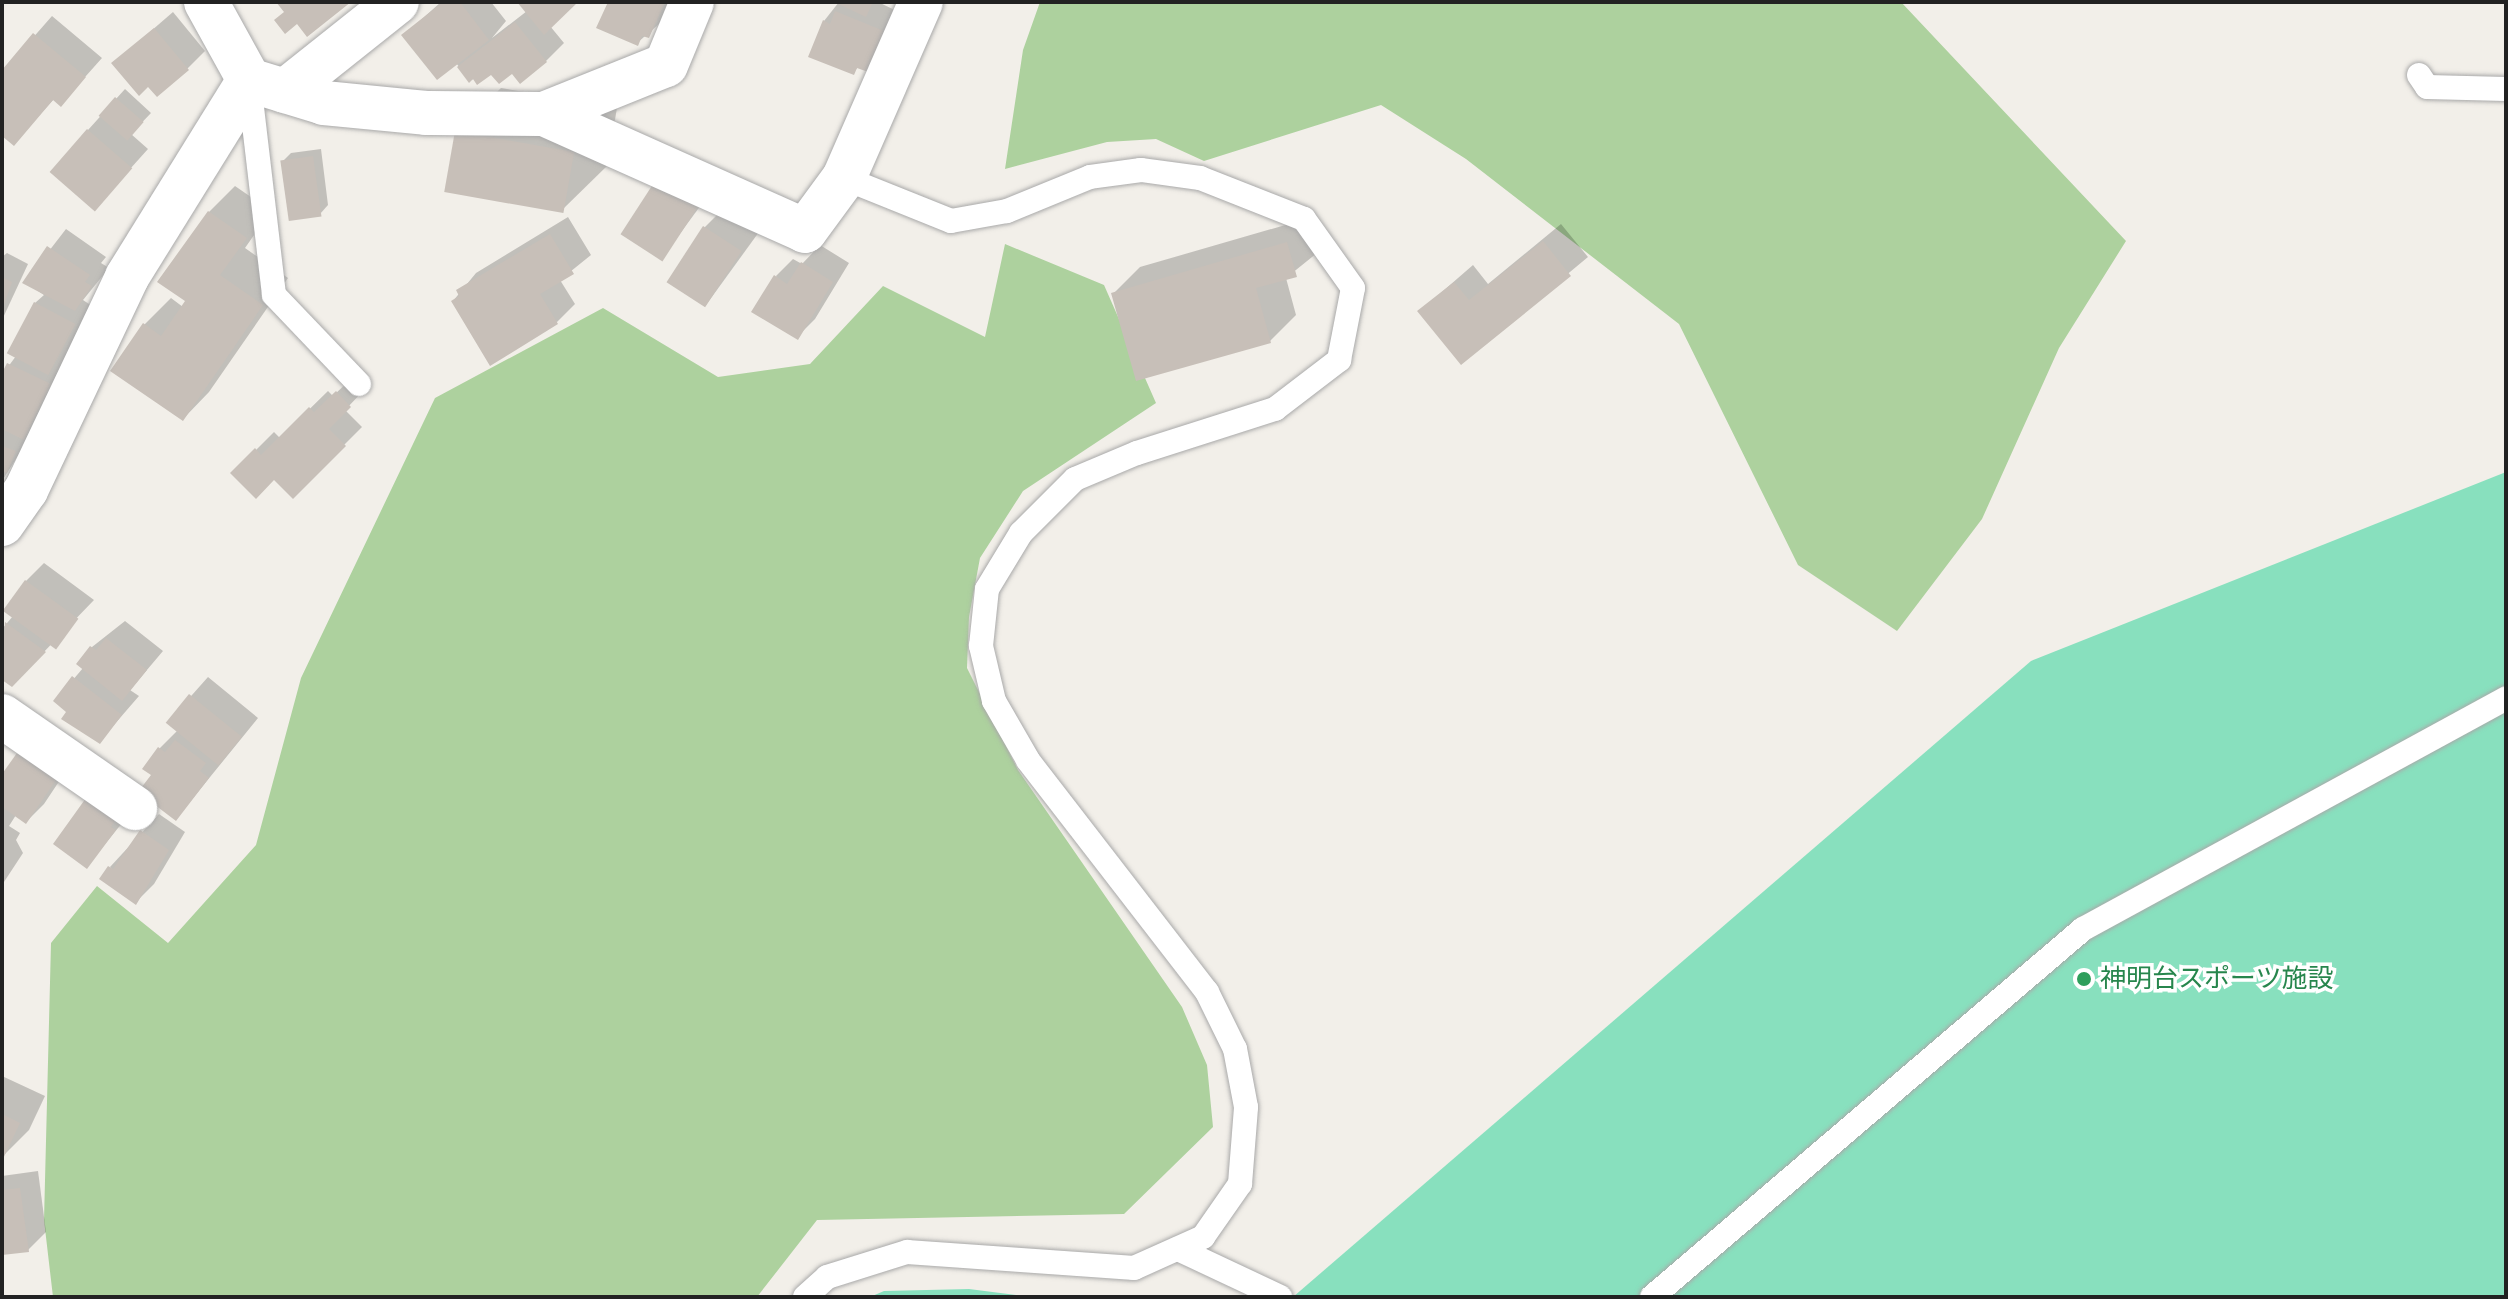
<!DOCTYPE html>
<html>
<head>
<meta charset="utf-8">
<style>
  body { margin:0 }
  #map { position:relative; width:2508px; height:1299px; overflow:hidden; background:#f2efe9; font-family:Raleway,"Noto Sans JP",sans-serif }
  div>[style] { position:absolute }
  .forest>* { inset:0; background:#add19e }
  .pitch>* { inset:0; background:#88e0be }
  .shadow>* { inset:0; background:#0003 }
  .building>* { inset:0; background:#c7bfb8; transform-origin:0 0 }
  .roads { filter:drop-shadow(0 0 2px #a9a9a9) drop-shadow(0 0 2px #a9a9a9) }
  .service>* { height:24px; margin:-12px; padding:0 12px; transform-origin:12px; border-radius:12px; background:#fff }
  .minor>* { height:44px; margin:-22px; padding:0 22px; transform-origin:22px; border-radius:22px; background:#fff }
  .dots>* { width:22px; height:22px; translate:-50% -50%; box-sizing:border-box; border:4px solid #fff; border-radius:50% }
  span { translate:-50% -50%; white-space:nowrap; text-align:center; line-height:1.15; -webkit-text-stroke:7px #fff; paint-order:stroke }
  .leisure-label { font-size:26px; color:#27864d }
  .left { translate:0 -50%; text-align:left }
  .frame { position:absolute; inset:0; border:4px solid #222; pointer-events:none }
</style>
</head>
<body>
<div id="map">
  <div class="forest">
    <div style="clip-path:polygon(1040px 2px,1901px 2px,2126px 241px,2059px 348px,1982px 519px,1897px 631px,1798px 565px,1679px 324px,1466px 159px,1381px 105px,1204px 161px,1156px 139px,1107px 142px,1005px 169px,1023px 50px)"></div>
    <div style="clip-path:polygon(1005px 244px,1104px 285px,1156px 403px,1023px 491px,980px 558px,969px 617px,967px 668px,1018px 770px,1182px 1007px,1207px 1065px,1213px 1127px,1124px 1214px,817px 1220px,757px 1297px,53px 1297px,44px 1220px,51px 943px,97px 886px,168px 943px,256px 845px,301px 678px,435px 398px,603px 308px,718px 377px,810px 364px,883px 286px,985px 337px)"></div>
  </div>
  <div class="pitch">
    <div style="clip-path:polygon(2506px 472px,2506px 1297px,1293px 1297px,2031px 661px)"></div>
    <div style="clip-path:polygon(969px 1289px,1031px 1297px,870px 1297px,884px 1291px)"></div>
  </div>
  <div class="shadow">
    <div style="clip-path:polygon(441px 2px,491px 2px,506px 21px,492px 38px,527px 11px,520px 2px,575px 2px,550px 26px,564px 43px,546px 61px,470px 80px,456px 63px,404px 35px)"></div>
    <div style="clip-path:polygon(610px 2px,673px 2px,666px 18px,637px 43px)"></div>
    <div style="clip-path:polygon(839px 2px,878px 2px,901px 13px,853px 73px,824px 21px)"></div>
    <div style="clip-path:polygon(173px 12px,205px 51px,187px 69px,148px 84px,114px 63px)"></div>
    <div style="clip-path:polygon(52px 16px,102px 58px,61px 104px,54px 99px,14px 143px,2px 133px,2px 73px)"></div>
    <div style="clip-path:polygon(501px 88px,617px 108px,607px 166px,562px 210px,456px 132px)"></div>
    <div style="clip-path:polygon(125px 89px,151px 113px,131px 134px,148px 149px,94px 209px,88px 130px)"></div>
    <div style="clip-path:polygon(321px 149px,328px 205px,320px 214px,282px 162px,291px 153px)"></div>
    <div style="clip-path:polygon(659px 180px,715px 186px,662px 258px)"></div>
    <div style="clip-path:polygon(235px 186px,271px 211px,245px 248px,288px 278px,209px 392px,183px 419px,144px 325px,171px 298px,183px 307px,188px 301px,209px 212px)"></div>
    <div style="clip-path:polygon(723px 209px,759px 232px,706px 305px,705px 227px)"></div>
    <div style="clip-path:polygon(568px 217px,591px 255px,560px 280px,575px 304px,557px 322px,453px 301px,476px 273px)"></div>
    <div style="clip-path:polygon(1313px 217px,1322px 249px,1286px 278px,1296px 315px,1270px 341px,1114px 293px,1140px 267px)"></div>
    <div style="clip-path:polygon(1561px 224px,1588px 257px,1462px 362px,1420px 311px,1473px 265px,1488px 284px)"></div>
    <div style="clip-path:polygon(66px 229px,106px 257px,101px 263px,109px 268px,83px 300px,92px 306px,41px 419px,2px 481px,2px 375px,16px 356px,35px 303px,44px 295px,25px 282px)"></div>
    <div style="clip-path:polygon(820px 245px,849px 263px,815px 319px,797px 337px,776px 276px,793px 259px,802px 264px)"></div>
    <div style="clip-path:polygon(7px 253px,28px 264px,2px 320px,2px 257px)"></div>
    <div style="clip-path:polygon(355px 375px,367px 387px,345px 410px,362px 427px,293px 496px,274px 478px,233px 473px,274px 432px,280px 438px,328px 391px,333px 396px)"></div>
    <div style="clip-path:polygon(44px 563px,94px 600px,12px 685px,2px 678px,2px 629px,13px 616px,26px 581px)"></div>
    <div style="clip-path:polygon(125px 621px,163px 651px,130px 690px,139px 696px,100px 741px,55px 701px,83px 668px,79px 664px,92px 647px)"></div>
    <div style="clip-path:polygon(208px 677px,258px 718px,176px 819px,154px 775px,160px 748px,178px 730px,168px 722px)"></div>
    <div style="clip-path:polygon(72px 762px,44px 804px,26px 822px,16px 815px,9px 826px,20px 833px,16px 840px,23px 853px,2px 885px,2px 784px)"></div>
    <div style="clip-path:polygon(132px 811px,87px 866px,56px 843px)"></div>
    <div style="clip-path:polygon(159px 814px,185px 832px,154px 884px,136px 902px,110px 867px)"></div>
    <div style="clip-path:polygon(2px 1076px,45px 1096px,29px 1130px,3px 1156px)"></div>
    <div style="clip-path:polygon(38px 1171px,46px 1232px,28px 1250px,2px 1253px,2px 1176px)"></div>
  </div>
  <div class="building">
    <div style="clip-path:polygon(276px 2px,351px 2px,307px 37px,297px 24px,285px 34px,274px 20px,284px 12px)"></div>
    <div style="clip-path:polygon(443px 2px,460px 2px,489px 40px,437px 80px,401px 35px)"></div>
    <div style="clip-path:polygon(517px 2px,578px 2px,544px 35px)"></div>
    <div style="clip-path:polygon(608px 2px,665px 2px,649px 38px,642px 36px,638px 46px,596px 28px)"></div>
    <div style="clip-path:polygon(834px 2px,873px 2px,866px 17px)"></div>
    <div style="clip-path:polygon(835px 11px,884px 31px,868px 72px,857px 68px,854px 75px,808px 57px,823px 20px,830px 24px)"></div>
    <div style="clip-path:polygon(515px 22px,547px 62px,520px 84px,512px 74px,499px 84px,491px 75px,477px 85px,473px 79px,469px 83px,457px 67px)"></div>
    <div style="clip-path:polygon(154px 28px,189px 70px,157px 97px,148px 87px,139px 96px,111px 63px)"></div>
    <div style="clip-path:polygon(33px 33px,86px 77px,61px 107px,53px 100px,14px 146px,2px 136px,2px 70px)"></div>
    <div style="left:115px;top:97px;width:38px;height:25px;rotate:41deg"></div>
    <div style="left:87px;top:129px;width:60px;height:57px;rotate:41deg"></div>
    <div style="left:455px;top:131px;width:121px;height:62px;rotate:10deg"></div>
    <div style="left:313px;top:156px;width:61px;height:33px;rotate:82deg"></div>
    <div style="left:657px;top:178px;width:50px;height:67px;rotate:33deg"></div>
    <div style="clip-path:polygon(208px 211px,247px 238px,220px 275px,263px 305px,183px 421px,110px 371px,143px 323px,161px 336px,185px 301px,157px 282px)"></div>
    <div style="left:703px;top:226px;width:46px;height:67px;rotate:33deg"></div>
    <div style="clip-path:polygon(550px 234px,574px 274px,540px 294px,558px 324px,490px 366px,451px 301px,459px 296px,456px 290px)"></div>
    <div style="clip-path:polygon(1543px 241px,1571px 276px,1461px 365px,1417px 311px,1454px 282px,1469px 300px)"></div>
    <div style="clip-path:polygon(1287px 242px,1297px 277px,1256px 288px,1271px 343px,1136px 381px,1111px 293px)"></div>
    <div style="clip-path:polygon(47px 246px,90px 275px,85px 282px,92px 286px,75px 311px,22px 283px)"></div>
    <div style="clip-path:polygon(801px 262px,833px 282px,798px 340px,751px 312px,774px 275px,787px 284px)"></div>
    <div style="clip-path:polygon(2px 277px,12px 282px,2px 310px)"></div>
    <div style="left:34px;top:302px;width:47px;height:58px;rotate:28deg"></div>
    <div style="clip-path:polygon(7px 363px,51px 384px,24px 440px,2px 429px,2px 373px)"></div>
    <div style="clip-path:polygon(336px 391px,351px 407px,329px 429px,346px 446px,293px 499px,274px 480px,256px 499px,230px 473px,255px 448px,261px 455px,309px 407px,314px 412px)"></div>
    <div style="clip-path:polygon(2px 446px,16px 451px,7px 473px,2px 471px)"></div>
    <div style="left:25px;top:580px;width:66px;height:38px;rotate:36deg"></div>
    <div style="clip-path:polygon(5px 622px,46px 652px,12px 687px,2px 680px)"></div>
    <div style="clip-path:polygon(106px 638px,147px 670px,122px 701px,76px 664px,90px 646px,96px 650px)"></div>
    <div style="clip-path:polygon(72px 676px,122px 715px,100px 744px,61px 719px,66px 712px,53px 701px)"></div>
    <div style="left:189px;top:694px;width:68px;height:37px;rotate:39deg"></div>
    <div style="clip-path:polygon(175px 740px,206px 763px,200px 771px,209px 778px,176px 821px,138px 792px,151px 775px,142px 769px,158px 747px,165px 752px)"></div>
    <div style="clip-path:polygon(17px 753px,56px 780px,26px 824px,2px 807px,2px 774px)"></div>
    <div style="clip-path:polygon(86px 798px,116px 819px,111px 827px,116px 830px,87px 869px,53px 844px)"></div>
    <div style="clip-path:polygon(140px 830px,169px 850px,136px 905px,99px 879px,108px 866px,113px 869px)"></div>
    <div style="clip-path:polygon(2px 1114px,20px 1123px,2px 1161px)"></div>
    <div style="clip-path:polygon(20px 1188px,29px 1252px,2px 1255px,2px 1190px)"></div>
  </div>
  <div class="roads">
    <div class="service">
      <div style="left:2419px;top:75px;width:14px;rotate:56deg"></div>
      <div style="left:2427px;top:87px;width:79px;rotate:1.5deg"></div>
      <div style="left:249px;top:82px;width:214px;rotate:83.3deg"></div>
      <div style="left:274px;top:295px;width:123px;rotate:46.3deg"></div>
      <div style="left:1178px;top:1249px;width:113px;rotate:25.2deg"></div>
      <div style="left:805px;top:1297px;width:30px;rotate:-42deg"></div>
      <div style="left:827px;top:1277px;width:84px;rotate:-17.4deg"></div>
      <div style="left:907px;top:1252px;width:228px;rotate:4deg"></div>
      <div style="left:1134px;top:1268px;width:76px;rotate:-24.2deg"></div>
      <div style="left:1203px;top:1237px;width:65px;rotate:-55.1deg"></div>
      <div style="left:1240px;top:1184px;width:77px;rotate:-85.5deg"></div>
      <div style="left:1246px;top:1107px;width:59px;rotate:-100.7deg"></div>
      <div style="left:1235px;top:1049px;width:64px;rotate:-116.2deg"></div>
      <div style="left:1207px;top:992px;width:293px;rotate:-127.7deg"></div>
      <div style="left:1028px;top:760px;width:68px;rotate:-120deg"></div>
      <div style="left:994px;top:701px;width:57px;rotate:-103.3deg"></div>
      <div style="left:981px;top:646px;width:57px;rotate:-84deg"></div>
      <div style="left:987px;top:589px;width:66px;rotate:-58.7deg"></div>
      <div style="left:1021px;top:533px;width:76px;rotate:-45deg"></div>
      <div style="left:1075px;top:479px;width:67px;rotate:-22.8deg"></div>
      <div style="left:1137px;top:453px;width:145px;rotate:-17.7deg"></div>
      <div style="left:1275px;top:409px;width:81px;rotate:-37.4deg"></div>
      <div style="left:1339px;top:360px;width:73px;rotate:-79deg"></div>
      <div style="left:1353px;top:288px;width:85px;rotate:-125.4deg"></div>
      <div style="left:1304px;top:219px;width:112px;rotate:-158.5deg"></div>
      <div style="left:1200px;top:178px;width:60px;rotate:-172.3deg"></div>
      <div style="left:1141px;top:170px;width:51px;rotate:172.2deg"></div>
      <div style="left:1090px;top:177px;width:90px;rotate:157.7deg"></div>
      <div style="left:1007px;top:211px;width:57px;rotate:169.9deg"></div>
      <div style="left:951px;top:221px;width:115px;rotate:-158.1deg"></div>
      <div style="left:1652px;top:1297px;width:567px;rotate:-40.49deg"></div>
      <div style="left:2083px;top:929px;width:482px;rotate:-28.6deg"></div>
    </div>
    <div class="minor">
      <div style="left:206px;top:2px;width:89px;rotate:61.1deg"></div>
      <div style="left:249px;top:80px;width:78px;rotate:17deg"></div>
      <div style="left:324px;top:103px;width:102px;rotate:5.6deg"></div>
      <div style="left:426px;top:113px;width:118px;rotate:0.5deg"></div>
      <div style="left:544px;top:114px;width:286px;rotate:24.1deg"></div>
      <div style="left:805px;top:231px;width:66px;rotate:-53.7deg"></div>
      <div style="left:844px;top:178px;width:192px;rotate:-66.4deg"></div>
      <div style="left:285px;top:91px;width:143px;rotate:-38.5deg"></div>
      <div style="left:544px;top:114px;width:131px;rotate:-21.9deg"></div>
      <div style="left:666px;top:65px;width:68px;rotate:-67.6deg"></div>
      <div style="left:2px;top:524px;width:42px;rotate:-54.8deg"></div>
      <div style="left:26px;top:490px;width:236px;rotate:-64.6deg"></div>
      <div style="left:127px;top:277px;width:232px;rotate:-58.2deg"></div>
      <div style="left:2px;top:716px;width:162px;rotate:34.7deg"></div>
    </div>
  </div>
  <div class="dots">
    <div style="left:2084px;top:979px;background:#2e9e5b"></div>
  </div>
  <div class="leisure-label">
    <span class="left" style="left:2100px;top:979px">神明台スポーツ施設</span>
  </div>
  <div class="frame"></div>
</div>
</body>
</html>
